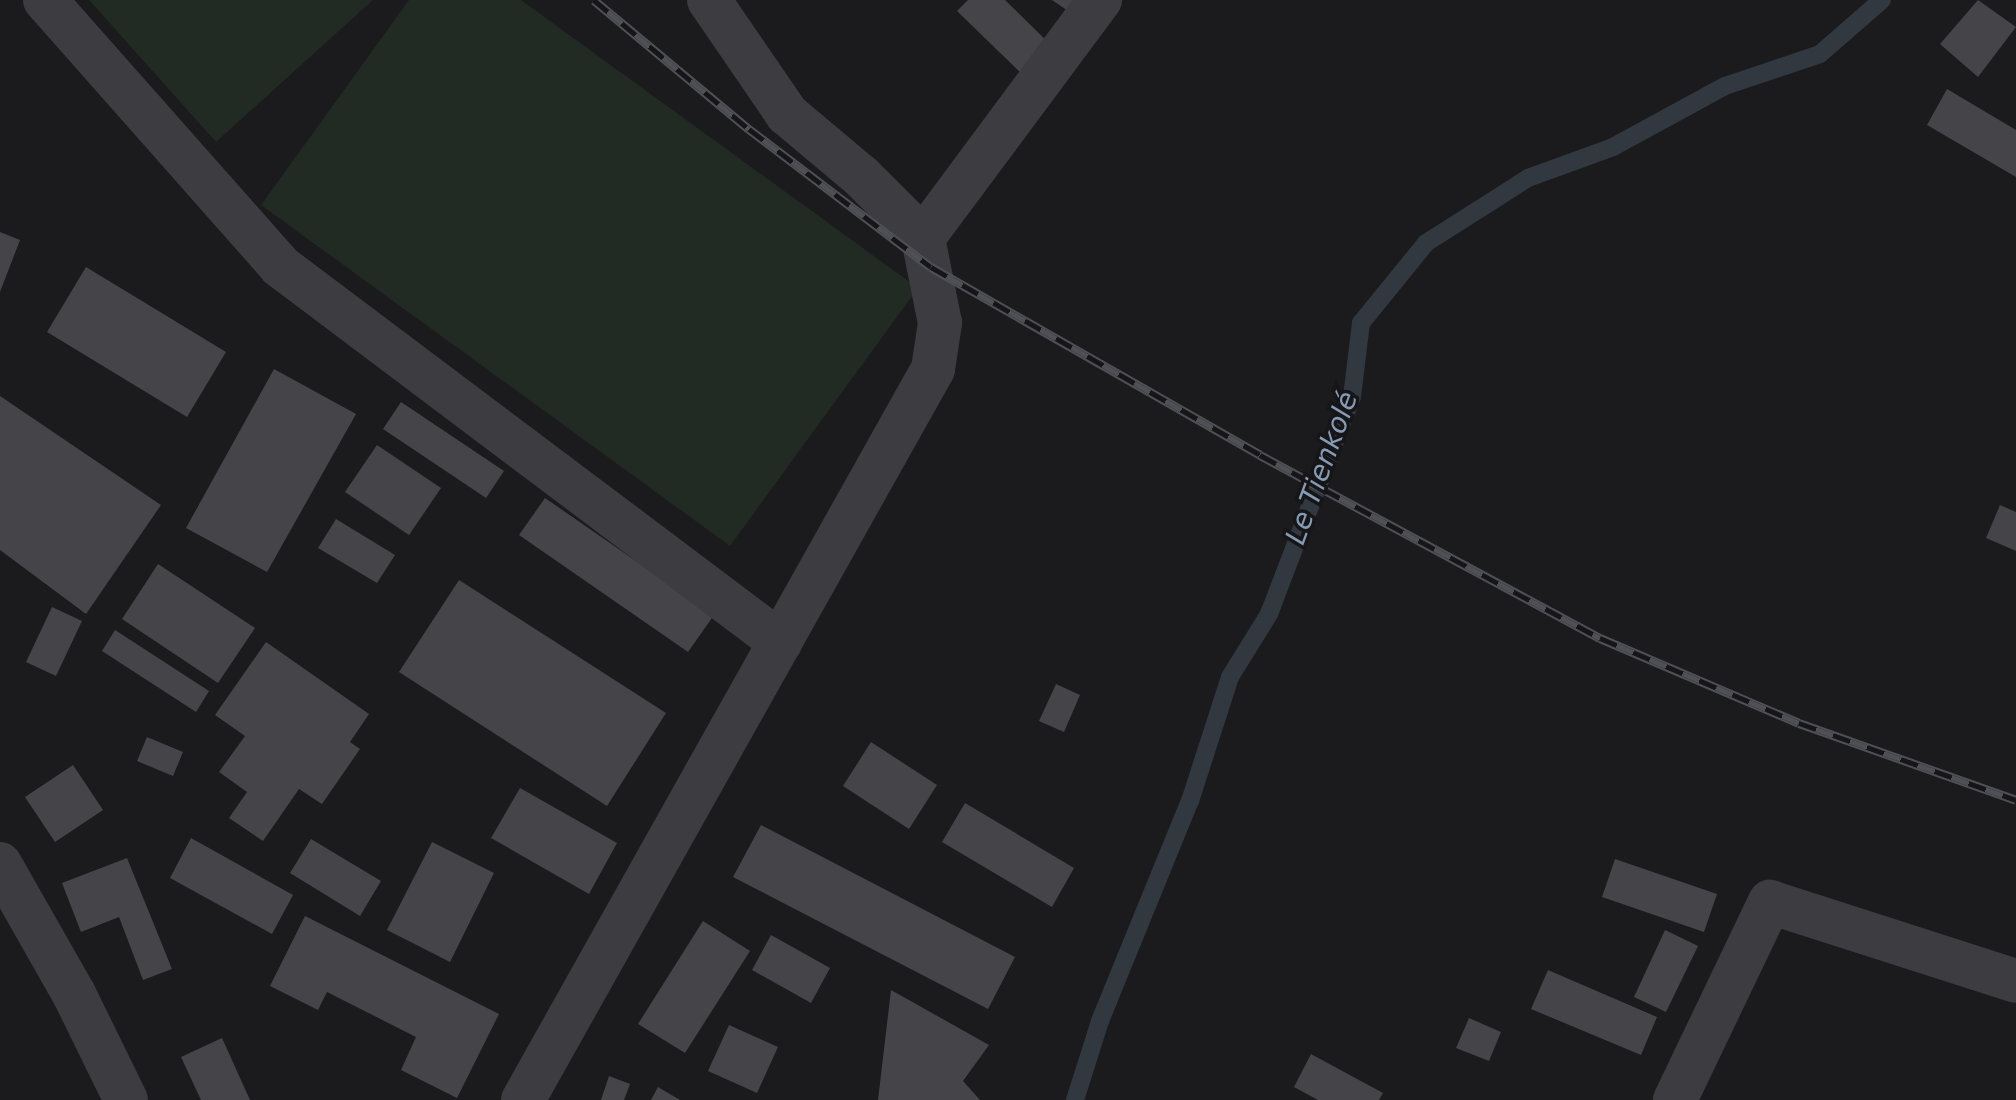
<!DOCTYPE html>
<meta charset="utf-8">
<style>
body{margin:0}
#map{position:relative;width:2016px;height:1100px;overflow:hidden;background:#1b1a1d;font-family:"DejaVu Sans",sans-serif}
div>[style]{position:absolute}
.green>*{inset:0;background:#222a24}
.stream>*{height:18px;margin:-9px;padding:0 9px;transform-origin:9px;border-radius:9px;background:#313840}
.building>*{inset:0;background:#454549}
.street>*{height:44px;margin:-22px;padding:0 22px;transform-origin:22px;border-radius:22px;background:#3c3c41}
.rail>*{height:9px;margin-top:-4.5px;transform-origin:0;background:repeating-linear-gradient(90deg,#161518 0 18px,#4f5056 0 36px);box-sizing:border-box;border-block:2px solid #4f5056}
span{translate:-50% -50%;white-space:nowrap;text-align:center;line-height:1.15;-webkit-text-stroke:7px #161518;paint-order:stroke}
.water-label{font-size:28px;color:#879bb4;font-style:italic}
</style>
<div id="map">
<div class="green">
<i style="clip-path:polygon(89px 0,373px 0,216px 142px)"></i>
<i style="clip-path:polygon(409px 0,521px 0,918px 288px,730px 546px,261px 205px)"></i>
</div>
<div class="stream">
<i style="left:1075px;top:1100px;width:83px;rotate:-72.4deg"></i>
<i style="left:1100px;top:1021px;width:238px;rotate:-67.8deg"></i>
<i style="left:1190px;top:801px;width:130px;rotate:-72.1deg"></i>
<i style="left:1230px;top:677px;width:74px;rotate:-58.2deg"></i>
<i style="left:1269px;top:614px;width:232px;rotate:-69.1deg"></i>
<i style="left:1352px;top:397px;width:75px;rotate:-83.1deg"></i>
<i style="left:1361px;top:323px;width:103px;rotate:-50.9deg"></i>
<i style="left:1426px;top:243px;width:121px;rotate:-32.5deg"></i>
<i style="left:1528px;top:178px;width:90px;rotate:-20deg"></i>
<i style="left:1613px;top:147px;width:128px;rotate:-28.6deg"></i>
<i style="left:1725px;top:86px;width:100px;rotate:-18.6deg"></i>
<i style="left:1820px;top:54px;width:82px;rotate:-41.1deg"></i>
</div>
<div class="building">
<i style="clip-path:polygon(968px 0,1005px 0,1053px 47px,1024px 76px,957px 11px)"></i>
<i style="clip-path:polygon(1052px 0,1092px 0,1080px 19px)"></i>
<i style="clip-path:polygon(1978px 0,2016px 27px,1978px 77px,1940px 44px)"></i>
<i style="clip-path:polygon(1947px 89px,2016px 130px,2016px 177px,1927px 125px)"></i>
<i style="clip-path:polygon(0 232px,20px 240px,0 292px)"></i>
<i style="clip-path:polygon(86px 267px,226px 352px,187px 417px,47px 332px)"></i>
<i style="clip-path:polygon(274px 369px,356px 414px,267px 572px,186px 528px)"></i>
<i style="clip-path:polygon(0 396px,161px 505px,86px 614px,0 550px)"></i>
<i style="clip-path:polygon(401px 402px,504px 471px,486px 498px,383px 429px)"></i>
<i style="clip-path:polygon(377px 445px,441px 488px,409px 535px,345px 492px)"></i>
<i style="clip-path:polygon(545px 498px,714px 615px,688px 652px,519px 535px)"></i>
<i style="clip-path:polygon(2000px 505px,2016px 512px,2016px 551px,1986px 538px)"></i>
<i style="clip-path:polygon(336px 519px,395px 555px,377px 583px,318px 548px)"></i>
<i style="clip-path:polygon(158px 564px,255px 628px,218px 683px,122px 619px)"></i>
<i style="clip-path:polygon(459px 580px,666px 713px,607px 806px,399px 672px)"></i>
<i style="clip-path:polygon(52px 607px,82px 621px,56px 676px,26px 662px)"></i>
<i style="clip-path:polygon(115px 630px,209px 691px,196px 712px,102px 651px)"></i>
<i style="clip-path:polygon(266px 642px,369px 714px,350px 742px,360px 749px,322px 804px,299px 789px,263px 841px,229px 818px,247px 792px,219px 772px,245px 736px,215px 715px)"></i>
<i style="clip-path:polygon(1056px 684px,1080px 695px,1064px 732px,1039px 721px)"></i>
<i style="clip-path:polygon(147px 737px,183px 752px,173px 776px,137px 761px)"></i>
<i style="clip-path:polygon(871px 742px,937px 785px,909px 829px,843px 786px)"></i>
<i style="clip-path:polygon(73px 765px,103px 810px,55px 842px,25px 797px)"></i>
<i style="clip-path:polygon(520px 788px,617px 843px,589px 894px,491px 838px)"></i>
<i style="clip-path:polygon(965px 803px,1074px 868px,1052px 907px,942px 842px)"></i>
<i style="clip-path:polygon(761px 825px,1015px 957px,988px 1009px,733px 877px)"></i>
<i style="clip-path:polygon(191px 838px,293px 895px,272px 934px,170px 878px)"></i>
<i style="clip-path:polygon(311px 839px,381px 881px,360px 916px,290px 873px)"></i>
<i style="clip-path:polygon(432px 842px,494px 873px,450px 962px,387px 930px)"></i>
<i style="clip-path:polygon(127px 858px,172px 969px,143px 980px,119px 917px,81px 932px,62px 883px)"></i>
<i style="clip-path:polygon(1615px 859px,1717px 894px,1704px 932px,1602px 897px)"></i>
<i style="clip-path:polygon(305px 916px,499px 1014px,457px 1098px,401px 1070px,416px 1037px,327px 992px,318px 1010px,270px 986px)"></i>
<i style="clip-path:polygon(703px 921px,750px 951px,685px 1053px,638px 1024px)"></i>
<i style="clip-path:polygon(1665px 930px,1698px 946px,1666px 1012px,1634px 997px)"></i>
<i style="clip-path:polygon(771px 935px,830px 968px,811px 1003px,752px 970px)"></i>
<i style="clip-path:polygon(1548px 970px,1657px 1017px,1641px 1055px,1531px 1009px)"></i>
<i style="clip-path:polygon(891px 990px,989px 1045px,963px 1081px,980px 1100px,878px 1100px)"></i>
<i style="clip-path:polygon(1469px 1018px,1501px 1032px,1489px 1061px,1456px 1048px)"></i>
<i style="clip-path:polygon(729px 1025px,778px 1047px,757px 1093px,708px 1071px)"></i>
<i style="clip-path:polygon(222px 1038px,250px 1100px,201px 1100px,181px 1057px)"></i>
<i style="clip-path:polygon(1311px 1054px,1383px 1093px,1379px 1100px,1318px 1100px,1294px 1087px)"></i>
<i style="clip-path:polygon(609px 1076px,630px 1084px,624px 1100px,601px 1100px)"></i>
<i style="clip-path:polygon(658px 1087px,680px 1100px,651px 1100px)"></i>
</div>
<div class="street">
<i style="left:45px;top:0;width:355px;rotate:48.5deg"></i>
<i style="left:280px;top:266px;width:626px;rotate:36.94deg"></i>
<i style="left:923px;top:238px;width:297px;rotate:-53.4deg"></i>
<i style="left:0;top:864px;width:150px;rotate:60.4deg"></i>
<i style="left:74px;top:994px;width:118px;rotate:63.9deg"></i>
<i style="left:523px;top:1100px;width:838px;rotate:-60.71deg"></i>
<i style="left:933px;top:369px;width:47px;rotate:-81.3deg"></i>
<i style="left:940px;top:323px;width:87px;rotate:-101.3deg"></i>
<i style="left:923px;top:238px;width:86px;rotate:-135deg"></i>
<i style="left:862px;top:177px;width:98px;rotate:-140deg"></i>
<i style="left:787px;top:114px;width:138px;rotate:-124.4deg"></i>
<i style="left:1675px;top:1100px;width:220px;rotate:-64.4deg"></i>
<i style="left:1770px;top:902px;width:258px;rotate:17.8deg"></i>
</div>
<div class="rail">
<i style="left:594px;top:0;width:202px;rotate:39.8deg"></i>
<i style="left:749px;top:129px;width:228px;rotate:37.2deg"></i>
<i style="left:931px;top:267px;width:379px;rotate:29.7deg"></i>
<i style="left:1260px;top:455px;width:386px;rotate:28.3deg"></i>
<i style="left:1600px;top:638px;width:216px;rotate:23.1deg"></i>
<i style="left:1799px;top:723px;width:230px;rotate:19.5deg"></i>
</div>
<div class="water-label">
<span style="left:1322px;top:468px;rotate:-70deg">Le Tienkolé</span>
</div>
</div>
